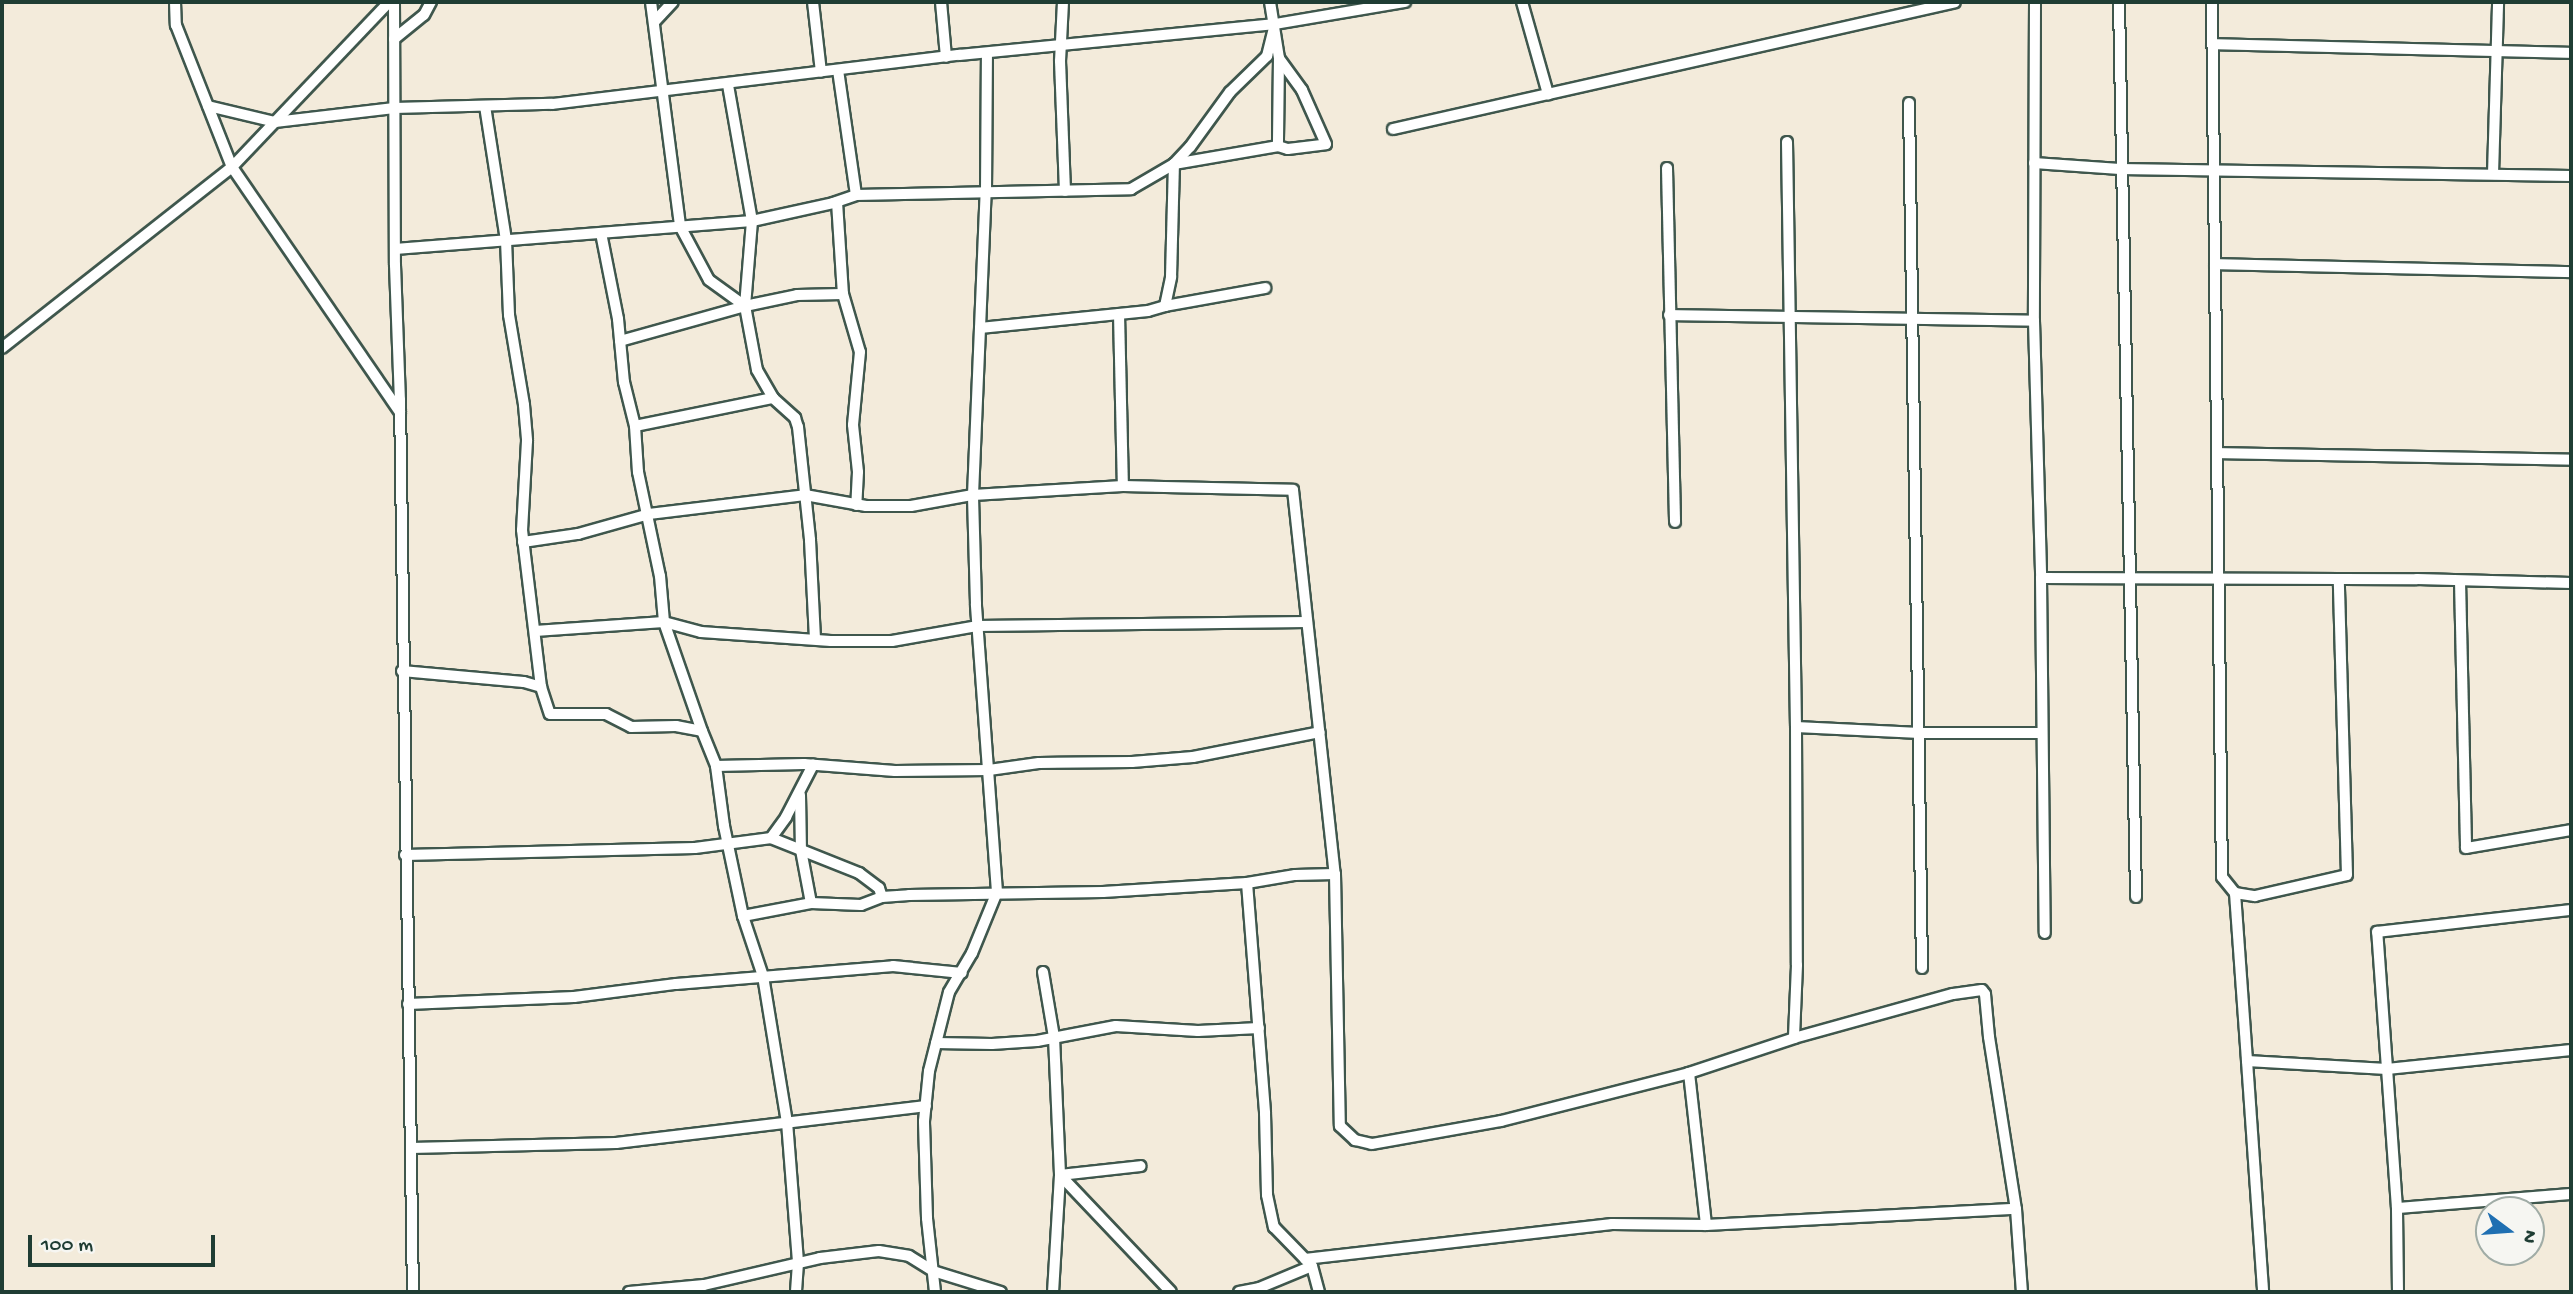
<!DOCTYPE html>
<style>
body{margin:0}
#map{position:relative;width:2573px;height:1294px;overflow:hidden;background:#f3ebdb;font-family:"Gochi Hand",sans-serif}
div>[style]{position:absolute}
.roads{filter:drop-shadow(2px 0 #3f574d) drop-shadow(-2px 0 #3f574d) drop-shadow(0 2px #3f574d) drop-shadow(0 -2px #3f574d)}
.street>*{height:10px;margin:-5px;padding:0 5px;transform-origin:5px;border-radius:5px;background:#fff}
span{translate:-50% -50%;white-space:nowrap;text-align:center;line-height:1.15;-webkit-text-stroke:7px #f6f6f2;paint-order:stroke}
.frame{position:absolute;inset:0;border:4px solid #1f3d34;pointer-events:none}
.north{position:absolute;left:2475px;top:1196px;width:70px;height:70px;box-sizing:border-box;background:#f6f6f2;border:2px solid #a0aca6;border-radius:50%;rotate:106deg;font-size:19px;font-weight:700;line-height:28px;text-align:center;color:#1f3d34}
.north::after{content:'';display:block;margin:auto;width:24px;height:32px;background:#1f6fb2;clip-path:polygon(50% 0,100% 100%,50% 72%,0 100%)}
.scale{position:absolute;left:28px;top:1235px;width:187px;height:32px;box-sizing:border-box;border:4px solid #1f3d34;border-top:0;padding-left:9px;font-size:21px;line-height:24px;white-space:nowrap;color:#1f3d34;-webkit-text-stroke:5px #f6f6f2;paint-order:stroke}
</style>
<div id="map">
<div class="roads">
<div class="street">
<i style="left:175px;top:2px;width:23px;rotate:88deg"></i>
<i style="left:176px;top:25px;width:153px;rotate:68.5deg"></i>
<i style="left:232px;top:167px;width:297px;rotate:55.6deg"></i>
<i style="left:394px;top:2px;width:263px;rotate:89.8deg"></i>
<i style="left:395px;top:265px;width:135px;rotate:87.9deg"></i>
<i style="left:400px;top:400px;width:892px;rotate:89.17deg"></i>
<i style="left:651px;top:2px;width:226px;rotate:82.6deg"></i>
<i style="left:680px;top:226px;width:61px;rotate:61.8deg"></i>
<i style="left:709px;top:280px;width:44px;rotate:35.8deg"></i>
<i style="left:745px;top:306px;width:65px;rotate:79.4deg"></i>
<i style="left:757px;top:370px;width:32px;rotate:60deg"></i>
<i style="left:773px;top:398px;width:30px;rotate:42deg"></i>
<i style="left:795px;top:418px;width:9px;rotate:72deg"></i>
<i style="left:798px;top:427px;width:114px;rotate:83.9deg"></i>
<i style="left:810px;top:540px;width:99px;rotate:87.1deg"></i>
<i style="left:813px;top:2px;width:70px;rotate:83.5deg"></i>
<i style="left:941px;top:2px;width:55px;rotate:84.8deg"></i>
<i style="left:1063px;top:2px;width:59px;rotate:92.9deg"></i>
<i style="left:1060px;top:61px;width:130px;rotate:87.8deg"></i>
<i style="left:1270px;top:2px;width:57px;rotate:80.9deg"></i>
<i style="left:1279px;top:58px;width:88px;rotate:90.7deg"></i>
<i style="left:1522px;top:2px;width:96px;rotate:74.2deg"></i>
<i style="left:1548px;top:94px;width:417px;rotate:-12.7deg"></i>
<i style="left:2035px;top:2px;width:319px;rotate:90.2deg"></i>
<i style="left:2034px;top:321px;width:257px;rotate:88.4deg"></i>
<i style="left:2041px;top:578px;width:355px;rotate:89.4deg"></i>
<i style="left:2119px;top:2px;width:895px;rotate:88.91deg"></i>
<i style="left:2212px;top:2px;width:875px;rotate:89.35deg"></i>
<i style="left:2222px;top:877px;width:21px;rotate:51deg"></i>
<i style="left:2235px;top:893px;width:20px;rotate:9deg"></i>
<i style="left:2255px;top:896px;width:94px;rotate:-12.9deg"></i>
<i style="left:2347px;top:875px;width:294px;rotate:-91.6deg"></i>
<i style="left:655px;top:21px;width:26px;rotate:-47deg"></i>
<i style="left:394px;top:39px;width:38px;rotate:-39deg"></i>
<i style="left:424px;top:15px;width:15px;rotate:-62deg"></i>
<i style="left:2212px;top:44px;width:359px;rotate:1.4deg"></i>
<i style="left:838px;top:70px;width:126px;rotate:81.8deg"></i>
<i style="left:728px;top:85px;width:138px;rotate:80deg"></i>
<i style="left:752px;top:221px;width:85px;rotate:94.7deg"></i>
<i style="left:745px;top:306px;width:53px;rotate:-11.9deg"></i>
<i style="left:797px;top:295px;width:46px;rotate:-1.2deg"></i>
<i style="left:1909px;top:103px;width:865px;rotate:89.14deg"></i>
<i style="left:208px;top:106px;width:69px;rotate:13.4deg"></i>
<i style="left:275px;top:122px;width:120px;rotate:-6.7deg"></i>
<i style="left:394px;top:108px;width:158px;rotate:-1.5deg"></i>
<i style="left:552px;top:104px;width:410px;rotate:-6.9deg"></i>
<i style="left:959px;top:55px;width:318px;rotate:-5.6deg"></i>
<i style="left:1275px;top:24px;width:132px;rotate:-9.6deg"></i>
<i style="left:485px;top:106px;width:136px;rotate:81.1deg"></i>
<i style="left:506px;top:240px;width:75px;rotate:87.7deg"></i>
<i style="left:509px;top:315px;width:91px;rotate:80.5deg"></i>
<i style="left:524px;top:405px;width:36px;rotate:85deg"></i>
<i style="left:527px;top:441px;width:89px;rotate:93.2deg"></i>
<i style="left:522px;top:530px;width:158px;rotate:83.1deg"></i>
<i style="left:541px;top:687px;width:28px;rotate:72deg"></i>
<i style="left:550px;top:714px;width:56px"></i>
<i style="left:606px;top:714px;width:28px;rotate:27deg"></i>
<i style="left:631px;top:727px;width:45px;rotate:-1.3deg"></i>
<i style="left:676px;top:726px;width:26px;rotate:11deg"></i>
<i style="left:702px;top:731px;width:38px;rotate:68deg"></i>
<i style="left:716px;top:766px;width:88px;rotate:-1.3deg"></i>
<i style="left:804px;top:764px;width:91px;rotate:4.4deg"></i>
<i style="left:895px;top:771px;width:94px;rotate:-0.6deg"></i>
<i style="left:989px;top:770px;width:50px;rotate:-8deg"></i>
<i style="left:1039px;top:763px;width:93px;rotate:-0.6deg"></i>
<i style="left:1132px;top:762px;width:61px;rotate:-4.7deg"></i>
<i style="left:1193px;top:757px;width:129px;rotate:-11.1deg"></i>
<i style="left:1393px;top:129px;width:159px;rotate:-12.7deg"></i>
<i style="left:1787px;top:142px;width:585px;rotate:89.12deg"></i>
<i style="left:1796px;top:727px;width:238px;rotate:89.8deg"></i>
<i style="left:1797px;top:965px;width:73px;rotate:92.4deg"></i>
<i style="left:2034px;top:163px;width:86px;rotate:4deg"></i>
<i style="left:2120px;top:169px;width:451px;rotate:0.9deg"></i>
<i style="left:1667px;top:168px;width:354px;rotate:88.7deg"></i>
<i style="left:2493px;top:174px;width:172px;rotate:-88.3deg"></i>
<i style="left:837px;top:202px;width:92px;rotate:86.3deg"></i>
<i style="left:843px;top:294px;width:60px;rotate:73.7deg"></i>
<i style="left:860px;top:352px;width:73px;rotate:95.5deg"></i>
<i style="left:853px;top:425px;width:47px;rotate:83.9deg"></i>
<i style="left:858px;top:472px;width:33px;rotate:93deg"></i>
<i style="left:601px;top:233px;width:88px;rotate:78.8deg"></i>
<i style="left:618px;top:319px;width:63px;rotate:84.6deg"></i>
<i style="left:624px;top:382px;width:45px;rotate:76deg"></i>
<i style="left:635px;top:426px;width:46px;rotate:86.3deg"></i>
<i style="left:638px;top:472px;width:106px;rotate:78.1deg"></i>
<i style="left:660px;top:576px;width:46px;rotate:85deg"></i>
<i style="left:664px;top:622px;width:38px;rotate:15deg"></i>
<i style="left:701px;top:632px;width:130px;rotate:4deg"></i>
<i style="left:831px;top:641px;width:61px"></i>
<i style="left:892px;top:641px;width:86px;rotate:-10deg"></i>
<i style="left:977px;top:626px;width:330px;rotate:-0.7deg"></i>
<i style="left:395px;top:249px;width:358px;rotate:-4.5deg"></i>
<i style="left:752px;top:221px;width:83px;rotate:-12.5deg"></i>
<i style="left:833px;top:203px;width:24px;rotate:-19deg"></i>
<i style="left:856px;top:195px;width:275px;rotate:-1.2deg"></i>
<i style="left:1131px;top:189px;width:50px;rotate:-30.2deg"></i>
<i style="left:1174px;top:164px;width:23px;rotate:-47deg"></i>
<i style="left:1190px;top:147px;width:68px;rotate:-54deg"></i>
<i style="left:1230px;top:92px;width:52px;rotate:-44.2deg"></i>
<i style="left:1267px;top:56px;width:33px;rotate:-76deg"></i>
<i style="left:2215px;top:264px;width:356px;rotate:1.3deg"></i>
<i style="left:1165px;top:306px;width:102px;rotate:-10.2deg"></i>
<i style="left:1119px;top:314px;width:172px;rotate:88.7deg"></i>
<i style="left:1669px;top:315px;width:365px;rotate:0.9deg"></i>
<i style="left:980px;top:328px;width:169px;rotate:-5.8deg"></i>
<i style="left:1148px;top:311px;width:18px;rotate:-16deg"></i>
<i style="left:1165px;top:306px;width:30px;rotate:-78deg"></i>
<i style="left:1171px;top:277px;width:113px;rotate:-88.5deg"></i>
<i style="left:1174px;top:164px;width:106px;rotate:-9.8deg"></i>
<i style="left:1278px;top:146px;width:10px;rotate:17deg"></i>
<i style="left:1288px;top:149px;width:38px;rotate:-7deg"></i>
<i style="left:1326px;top:144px;width:59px;rotate:-114deg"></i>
<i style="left:1302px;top:90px;width:39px;rotate:-126deg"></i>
<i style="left:620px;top:341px;width:130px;rotate:-15.6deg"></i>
<i style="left:2px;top:348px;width:293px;rotate:-38.2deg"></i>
<i style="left:232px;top:167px;width:228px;rotate:-46.4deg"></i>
<i style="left:635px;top:426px;width:141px;rotate:-11.5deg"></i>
<i style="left:2218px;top:453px;width:353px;rotate:1.1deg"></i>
<i style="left:523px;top:542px;width:56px;rotate:-8.3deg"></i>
<i style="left:578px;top:534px;width:74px;rotate:-15.7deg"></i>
<i style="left:649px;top:514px;width:157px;rotate:-6.9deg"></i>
<i style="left:805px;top:495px;width:62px;rotate:10.2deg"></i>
<i style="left:866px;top:506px;width:45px"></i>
<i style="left:911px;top:506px;width:63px;rotate:-10.1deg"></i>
<i style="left:973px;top:495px;width:150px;rotate:-3.4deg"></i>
<i style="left:1123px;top:486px;width:170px;rotate:1.3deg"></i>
<i style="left:1293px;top:490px;width:386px;rotate:83.8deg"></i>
<i style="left:1335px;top:874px;width:252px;rotate:88.9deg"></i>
<i style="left:1340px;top:1126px;width:21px;rotate:43deg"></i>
<i style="left:1355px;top:1140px;width:17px;rotate:13deg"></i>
<i style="left:1372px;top:1144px;width:131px;rotate:-10.1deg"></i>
<i style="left:1501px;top:1121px;width:194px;rotate:-14.3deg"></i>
<i style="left:1689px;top:1073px;width:111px;rotate:-18.4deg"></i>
<i style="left:1794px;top:1038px;width:165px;rotate:-15.5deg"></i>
<i style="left:1953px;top:994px;width:29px;rotate:-8deg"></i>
<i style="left:1982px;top:990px;width:5px;rotate:53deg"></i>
<i style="left:1985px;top:994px;width:43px;rotate:84.7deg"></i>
<i style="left:1989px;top:1037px;width:174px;rotate:81.1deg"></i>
<i style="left:2016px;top:1209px;width:83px;rotate:85.9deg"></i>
<i style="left:2041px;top:578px;width:376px;rotate:0.2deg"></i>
<i style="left:2417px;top:579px;width:154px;rotate:1.5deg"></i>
<i style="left:2460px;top:581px;width:267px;rotate:88.7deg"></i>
<i style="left:2466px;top:848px;width:107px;rotate:-9.7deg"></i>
<i style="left:535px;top:631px;width:129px;rotate:-4deg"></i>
<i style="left:664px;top:622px;width:115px;rotate:70.8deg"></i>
<i style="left:402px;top:671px;width:122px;rotate:5.2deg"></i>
<i style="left:524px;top:682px;width:18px;rotate:16deg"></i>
<i style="left:1796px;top:727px;width:124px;rotate:2.8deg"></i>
<i style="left:1920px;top:733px;width:121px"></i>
<i style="left:716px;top:766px;width:61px;rotate:82.4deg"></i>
<i style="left:724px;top:826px;width:92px;rotate:78.1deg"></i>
<i style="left:743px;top:916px;width:63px;rotate:71.6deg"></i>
<i style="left:763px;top:976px;width:148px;rotate:80.7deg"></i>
<i style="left:787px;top:1122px;width:141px;rotate:85.5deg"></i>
<i style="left:798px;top:1263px;width:29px;rotate:94deg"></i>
<i style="left:800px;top:795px;width:55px;rotate:89deg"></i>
<i style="left:801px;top:850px;width:54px;rotate:79.3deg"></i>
<i style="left:771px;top:838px;width:95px;rotate:21.7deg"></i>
<i style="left:859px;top:873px;width:25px;rotate:37deg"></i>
<i style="left:879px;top:888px;width:9px;rotate:72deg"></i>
<i style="left:405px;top:855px;width:290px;rotate:-1.4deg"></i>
<i style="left:695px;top:848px;width:77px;rotate:-7.5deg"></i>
<i style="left:771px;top:838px;width:26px;rotate:-54deg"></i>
<i style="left:786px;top:817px;width:59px;rotate:-62.6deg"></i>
<i style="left:1247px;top:883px;width:231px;rotate:85.5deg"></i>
<i style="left:1265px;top:1113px;width:82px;rotate:88.6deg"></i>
<i style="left:1267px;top:1195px;width:33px;rotate:78deg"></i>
<i style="left:1274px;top:1227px;width:54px;rotate:45.7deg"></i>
<i style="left:1312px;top:1266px;width:27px;rotate:75deg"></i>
<i style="left:2235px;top:893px;width:168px;rotate:85.9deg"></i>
<i style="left:2247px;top:1061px;width:140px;rotate:3.3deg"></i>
<i style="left:2387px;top:1069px;width:185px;rotate:-5.9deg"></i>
<i style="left:743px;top:916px;width:69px;rotate:-10.8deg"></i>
<i style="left:811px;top:903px;width:50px;rotate:2.3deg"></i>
<i style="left:861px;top:905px;width:22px;rotate:-21deg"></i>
<i style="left:882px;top:897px;width:27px;rotate:-4deg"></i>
<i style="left:909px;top:895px;width:194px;rotate:-0.9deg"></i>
<i style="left:1103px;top:892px;width:144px;rotate:-3.6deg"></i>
<i style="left:1247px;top:883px;width:49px;rotate:-9.5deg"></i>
<i style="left:1295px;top:875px;width:40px;rotate:-1.4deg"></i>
<i style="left:1043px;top:972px;width:66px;rotate:80.4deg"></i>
<i style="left:1054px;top:1037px;width:138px;rotate:87.5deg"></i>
<i style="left:1060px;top:1175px;width:117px;rotate:93.4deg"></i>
<i style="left:408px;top:1004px;width:166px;rotate:-2.4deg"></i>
<i style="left:574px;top:997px;width:103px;rotate:-7.3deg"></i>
<i style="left:676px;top:984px;width:218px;rotate:-4.7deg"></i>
<i style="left:893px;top:966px;width:69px;rotate:5.8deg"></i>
<i style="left:936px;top:1043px;width:56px;rotate:1deg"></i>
<i style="left:992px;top:1044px;width:45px;rotate:-3.8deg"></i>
<i style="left:1037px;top:1041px;width:80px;rotate:-10.8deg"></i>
<i style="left:1116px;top:1026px;width:82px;rotate:3.5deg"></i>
<i style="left:1198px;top:1031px;width:61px;rotate:-2.8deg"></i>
<i style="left:2247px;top:1061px;width:232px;rotate:86deg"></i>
<i style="left:1689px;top:1073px;width:153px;rotate:83.6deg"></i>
<i style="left:411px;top:1148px;width:205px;rotate:-1.4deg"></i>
<i style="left:616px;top:1143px;width:312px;rotate:-6.8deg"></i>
<i style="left:1060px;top:1175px;width:161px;rotate:46.5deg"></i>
<i style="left:1060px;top:1175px;width:81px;rotate:-6.3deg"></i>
<i style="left:2397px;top:1208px;width:277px;rotate:-94.1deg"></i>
<i style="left:2377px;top:932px;width:195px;rotate:-6.5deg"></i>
<i style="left:1305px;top:1259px;width:309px;rotate:-6.5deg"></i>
<i style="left:1612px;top:1224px;width:94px;rotate:0.6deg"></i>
<i style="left:1706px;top:1225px;width:310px;rotate:-3deg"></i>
<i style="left:629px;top:1292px;width:75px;rotate:-5.3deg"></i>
<i style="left:704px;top:1285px;width:119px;rotate:-13.1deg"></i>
<i style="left:820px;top:1258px;width:59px;rotate:-6.8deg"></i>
<i style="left:879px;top:1251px;width:30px;rotate:9deg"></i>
<i style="left:909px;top:1256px;width:28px;rotate:32deg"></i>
<i style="left:933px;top:1271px;width:71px;rotate:17.2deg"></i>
<i style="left:935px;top:1292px;width:74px;rotate:-96.2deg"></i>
<i style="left:927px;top:1218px;width:97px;rotate:-91.8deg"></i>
<i style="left:924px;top:1121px;width:50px;rotate:-84.3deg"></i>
<i style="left:929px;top:1071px;width:81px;rotate:-75.8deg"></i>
<i style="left:949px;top:992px;width:45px;rotate:-59.5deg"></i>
<i style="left:972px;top:953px;width:66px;rotate:-67.7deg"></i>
<i style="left:997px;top:892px;width:289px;rotate:-94.2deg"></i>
<i style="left:976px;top:604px;width:109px;rotate:-91.6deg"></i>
<i style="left:973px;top:495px;width:304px;rotate:-87.6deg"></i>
<i style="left:986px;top:191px;width:138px;rotate:-89.6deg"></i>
<i style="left:1239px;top:1292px;width:20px;rotate:-11deg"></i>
<i style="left:1259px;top:1288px;width:57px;rotate:-22.5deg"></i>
<i style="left:2398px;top:1292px;width:84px;rotate:-90.7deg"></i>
<i style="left:2397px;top:1208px;width:175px;rotate:-4.6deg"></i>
</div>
</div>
<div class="frame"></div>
<div class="north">N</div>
<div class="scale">100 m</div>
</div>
